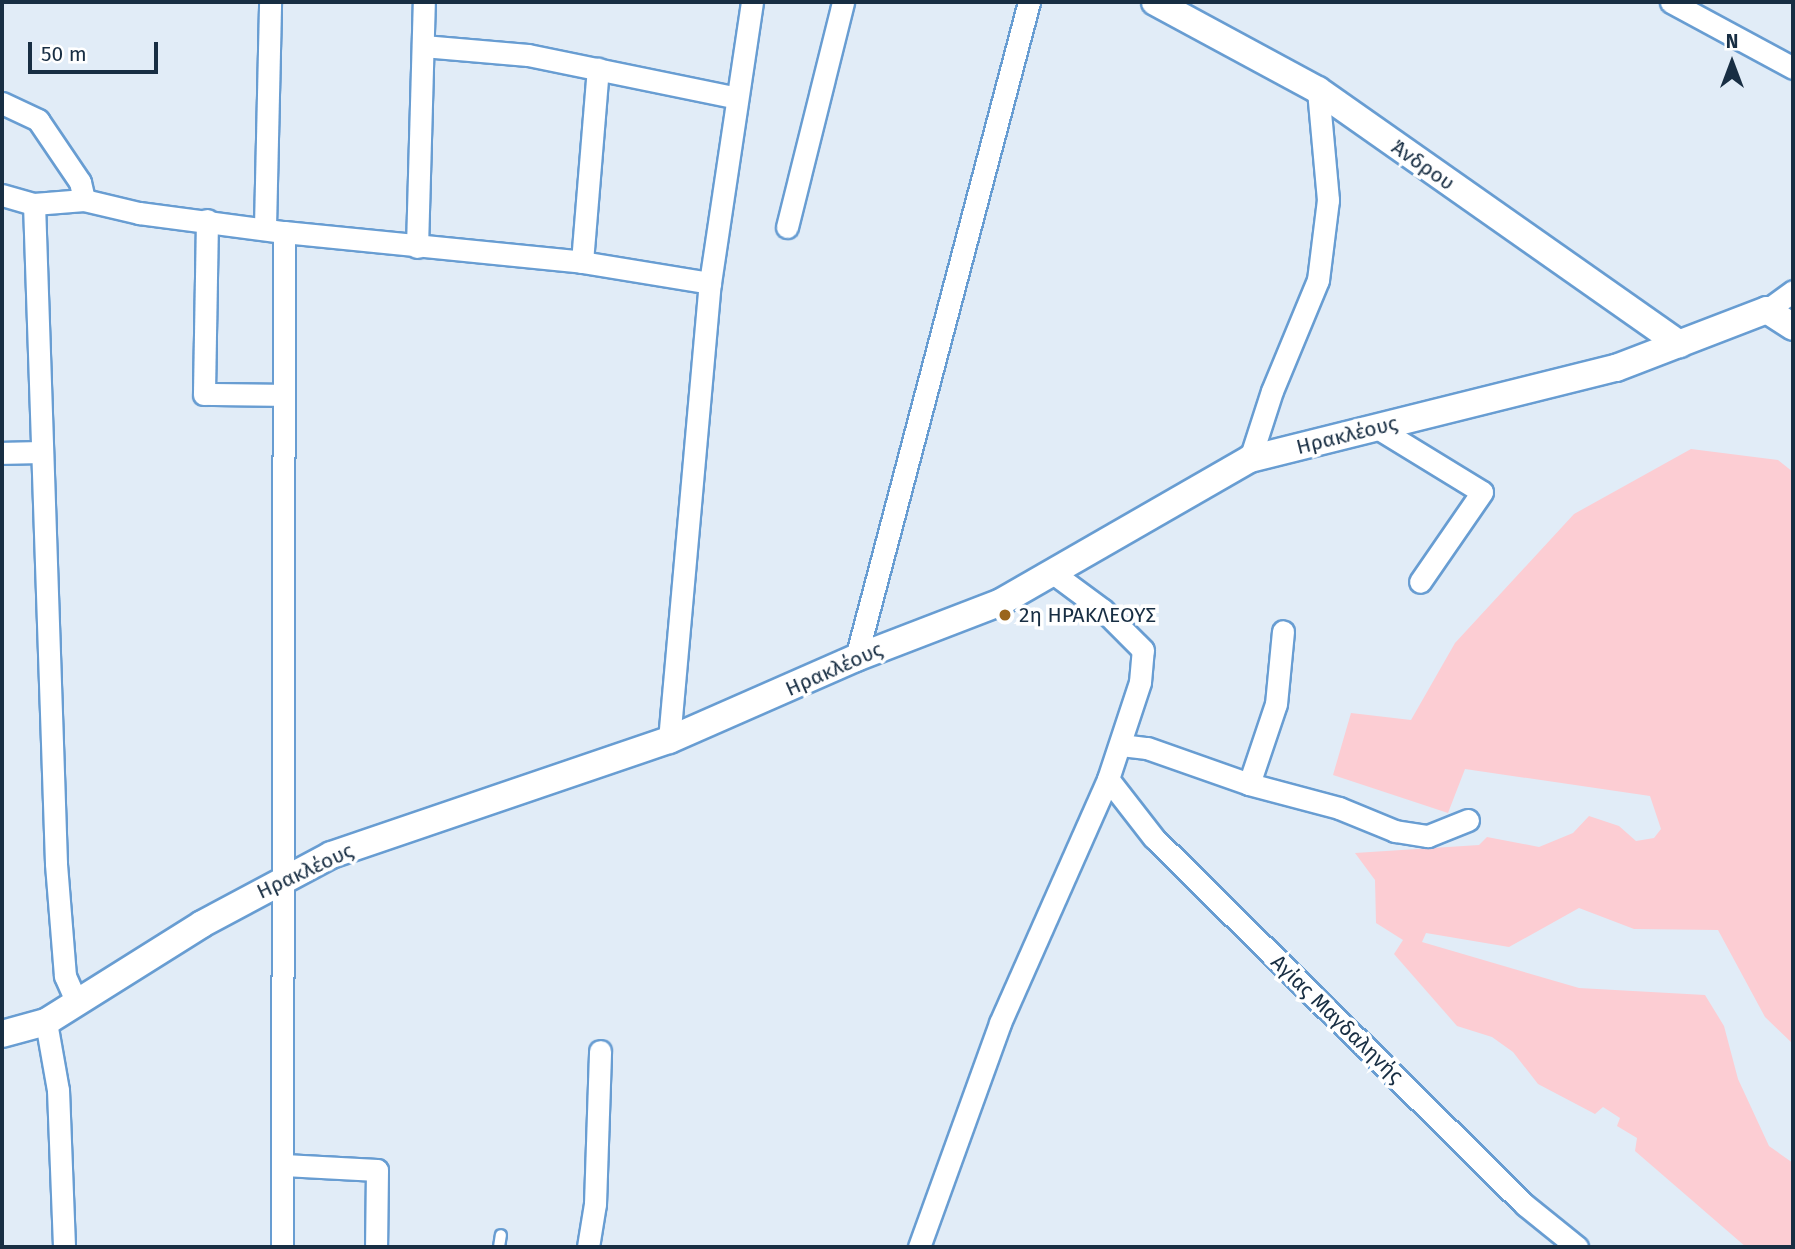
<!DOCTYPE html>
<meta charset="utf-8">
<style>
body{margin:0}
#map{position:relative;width:1795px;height:1249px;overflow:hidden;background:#e1ecf7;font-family:"Fira Sans",sans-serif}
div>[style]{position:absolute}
.green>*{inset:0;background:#fccdd3}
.roads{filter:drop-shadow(2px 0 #689dd2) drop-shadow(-2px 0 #689dd2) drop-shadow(0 2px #689dd2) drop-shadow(0 -2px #689dd2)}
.service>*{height:10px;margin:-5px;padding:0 5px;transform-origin:5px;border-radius:5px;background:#fff}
.minor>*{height:21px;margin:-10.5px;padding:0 10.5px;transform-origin:10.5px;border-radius:10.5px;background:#fff}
.tertiary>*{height:26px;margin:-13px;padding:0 13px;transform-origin:13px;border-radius:13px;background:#fff}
.dots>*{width:19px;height:19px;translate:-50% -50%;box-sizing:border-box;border:4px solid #fff;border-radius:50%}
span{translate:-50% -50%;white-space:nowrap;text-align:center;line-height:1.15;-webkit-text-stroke:7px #fff;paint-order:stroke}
.street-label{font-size:21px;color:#182e43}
.poi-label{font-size:21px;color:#182e43}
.left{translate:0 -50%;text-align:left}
.frame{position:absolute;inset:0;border:4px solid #182e43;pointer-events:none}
.north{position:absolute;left:1697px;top:28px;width:70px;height:70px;-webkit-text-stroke:5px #fff;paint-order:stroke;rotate:0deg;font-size:19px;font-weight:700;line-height:28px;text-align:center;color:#182e43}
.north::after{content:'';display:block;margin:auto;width:24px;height:32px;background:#182e43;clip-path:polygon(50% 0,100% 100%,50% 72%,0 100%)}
.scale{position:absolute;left:28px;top:42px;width:130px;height:32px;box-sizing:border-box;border:4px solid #182e43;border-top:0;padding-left:9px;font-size:21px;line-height:24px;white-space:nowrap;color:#182e43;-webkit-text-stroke:5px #fff;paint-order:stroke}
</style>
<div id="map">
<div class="green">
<i style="clip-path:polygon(1691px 449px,1778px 460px,1793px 472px,1793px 1044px,1765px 1017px,1718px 930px,1634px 929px,1579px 908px,1509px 947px,1426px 933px,1422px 942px,1579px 988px,1705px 995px,1724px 1026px,1738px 1079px,1769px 1146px,1793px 1163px,1793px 1247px,1746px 1247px,1635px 1151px,1637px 1138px,1617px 1126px,1620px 1118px,1603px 1107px,1595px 1114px,1538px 1084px,1513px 1052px,1492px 1037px,1457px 1026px,1394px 954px,1403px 940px,1376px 923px,1375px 880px,1355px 853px,1479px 845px,1487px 837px,1539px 847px,1573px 833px,1589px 816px,1619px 826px,1636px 841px,1654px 838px,1661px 829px,1650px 796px,1465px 769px,1448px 813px,1333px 775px,1351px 713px,1411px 720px,1455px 643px,1574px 514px)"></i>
</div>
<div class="roads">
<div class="service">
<i style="left:499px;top:1247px;width:12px;rotate:-81deg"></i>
</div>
<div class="minor">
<i style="left:1671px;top:2px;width:139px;rotate:28.4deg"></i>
<i style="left:423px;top:46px;width:105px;rotate:4.9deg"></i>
<i style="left:528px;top:55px;width:213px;rotate:11.6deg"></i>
<i style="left:2px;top:103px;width:40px;rotate:25deg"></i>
<i style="left:38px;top:120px;width:75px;rotate:55.9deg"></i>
<i style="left:80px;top:182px;width:18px;rotate:77deg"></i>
<i style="left:2px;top:195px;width:33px;rotate:16deg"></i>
<i style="left:207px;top:220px;width:174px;rotate:91deg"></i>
<i style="left:204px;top:394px;width:77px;rotate:0.7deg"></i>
<i style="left:265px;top:227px;width:225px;rotate:-88.7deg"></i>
<i style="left:787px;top:227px;width:232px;rotate:-76deg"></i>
<i style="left:417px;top:247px;width:245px;rotate:-88.4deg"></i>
<i style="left:582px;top:262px;width:194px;rotate:-85.3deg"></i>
<i style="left:1767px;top:310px;width:32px;rotate:-36deg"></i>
<i style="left:1376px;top:427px;width:124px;rotate:31.5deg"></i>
<i style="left:1482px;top:492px;width:109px;rotate:124.6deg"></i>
<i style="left:2px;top:453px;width:40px;rotate:-1.4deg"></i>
<i style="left:1250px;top:459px;width:71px;rotate:-72.1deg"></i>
<i style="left:1272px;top:391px;width:120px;rotate:-67.5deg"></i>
<i style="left:1318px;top:280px;width:81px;rotate:-82.9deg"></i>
<i style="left:1328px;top:200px;width:110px;rotate:-95.2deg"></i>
<i style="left:856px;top:658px;width:678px;rotate:-75.23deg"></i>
<i style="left:669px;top:740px;width:459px;rotate:-84.9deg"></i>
<i style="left:710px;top:283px;width:284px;rotate:-81.5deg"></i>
<i style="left:1121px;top:745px;width:26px;rotate:7deg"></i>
<i style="left:1147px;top:748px;width:108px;rotate:19.4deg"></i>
<i style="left:1249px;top:784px;width:93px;rotate:14.9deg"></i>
<i style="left:1339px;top:808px;width:61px;rotate:22.3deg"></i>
<i style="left:1395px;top:831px;width:33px;rotate:9deg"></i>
<i style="left:1428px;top:836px;width:43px;rotate:-21.8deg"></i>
<i style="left:1108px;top:779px;width:75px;rotate:52.1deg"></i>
<i style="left:1154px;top:838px;width:522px;rotate:44.69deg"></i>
<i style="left:1525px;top:1205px;width:67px;rotate:38.9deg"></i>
<i style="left:1249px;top:784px;width:84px;rotate:-71.4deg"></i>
<i style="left:1276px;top:704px;width:73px;rotate:-84.5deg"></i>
<i style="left:77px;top:1003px;width:30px;rotate:-114deg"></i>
<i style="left:65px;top:976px;width:113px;rotate:-94.6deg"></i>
<i style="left:56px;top:863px;width:659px;rotate:-91.91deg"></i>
<i style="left:34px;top:204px;width:50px;rotate:-4.6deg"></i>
<i style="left:84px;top:200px;width:57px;rotate:13.3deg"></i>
<i style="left:139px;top:213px;width:146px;rotate:7.5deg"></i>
<i style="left:284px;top:232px;width:300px;rotate:5.7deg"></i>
<i style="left:582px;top:262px;width:130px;rotate:9.3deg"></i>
<i style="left:46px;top:1022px;width:69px;rotate:80deg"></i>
<i style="left:58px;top:1090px;width:157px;rotate:87.8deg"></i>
<i style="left:284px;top:1165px;width:93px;rotate:3.1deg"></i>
<i style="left:377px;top:1170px;width:77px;rotate:90.7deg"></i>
<i style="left:282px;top:1247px;width:1015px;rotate:-89.89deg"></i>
<i style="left:588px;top:1247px;width:44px;rotate:-80.8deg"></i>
<i style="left:595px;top:1204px;width:153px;rotate:-88.1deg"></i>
<i style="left:919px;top:1247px;width:238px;rotate:-70.1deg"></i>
<i style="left:1000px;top:1023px;width:267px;rotate:-66.1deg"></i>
<i style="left:1108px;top:779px;width:102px;rotate:-71.7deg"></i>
<i style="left:1140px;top:682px;width:32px;rotate:-85deg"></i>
<i style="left:1143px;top:650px;width:57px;rotate:-135deg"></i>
<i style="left:1103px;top:610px;width:62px;rotate:-143.5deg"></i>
</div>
<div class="tertiary">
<i style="left:1155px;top:2px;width:185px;rotate:28.4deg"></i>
<i style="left:1318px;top:90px;width:442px;rotate:35.1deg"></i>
<i style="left:2px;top:1034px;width:46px;rotate:-15.3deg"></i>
<i style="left:46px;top:1022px;width:184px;rotate:-32.1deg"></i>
<i style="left:202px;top:924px;width:146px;rotate:-28.1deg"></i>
<i style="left:331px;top:855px;width:357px;rotate:-18.8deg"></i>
<i style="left:669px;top:740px;width:204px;rotate:-23.7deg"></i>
<i style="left:856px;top:658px;width:155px;rotate:-21.1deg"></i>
<i style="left:1001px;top:602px;width:287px;rotate:-29.9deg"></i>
<i style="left:1250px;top:459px;width:377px;rotate:-14deg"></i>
<i style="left:1616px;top:368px;width:162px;rotate:-21deg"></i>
<i style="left:1767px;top:310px;width:31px;rotate:33deg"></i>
</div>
</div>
<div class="dots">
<i style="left:1005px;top:615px;background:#99651c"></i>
</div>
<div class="street-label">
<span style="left:1423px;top:165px;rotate:35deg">Άνδρου</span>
<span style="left:1347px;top:435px;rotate:-14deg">Ηρακλέους</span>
<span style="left:834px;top:669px;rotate:-24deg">Ηρακλέους</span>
<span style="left:305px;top:871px;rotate:-25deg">Ηρακλέους</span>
<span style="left:1337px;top:1019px;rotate:44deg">Αγίας Μαγδαληνής</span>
</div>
<div class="poi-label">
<span class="left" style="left:1019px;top:615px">2η ΗΡΑΚΛΕΟΥΣ</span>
</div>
<div class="frame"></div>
<div class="north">N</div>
<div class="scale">50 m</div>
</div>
